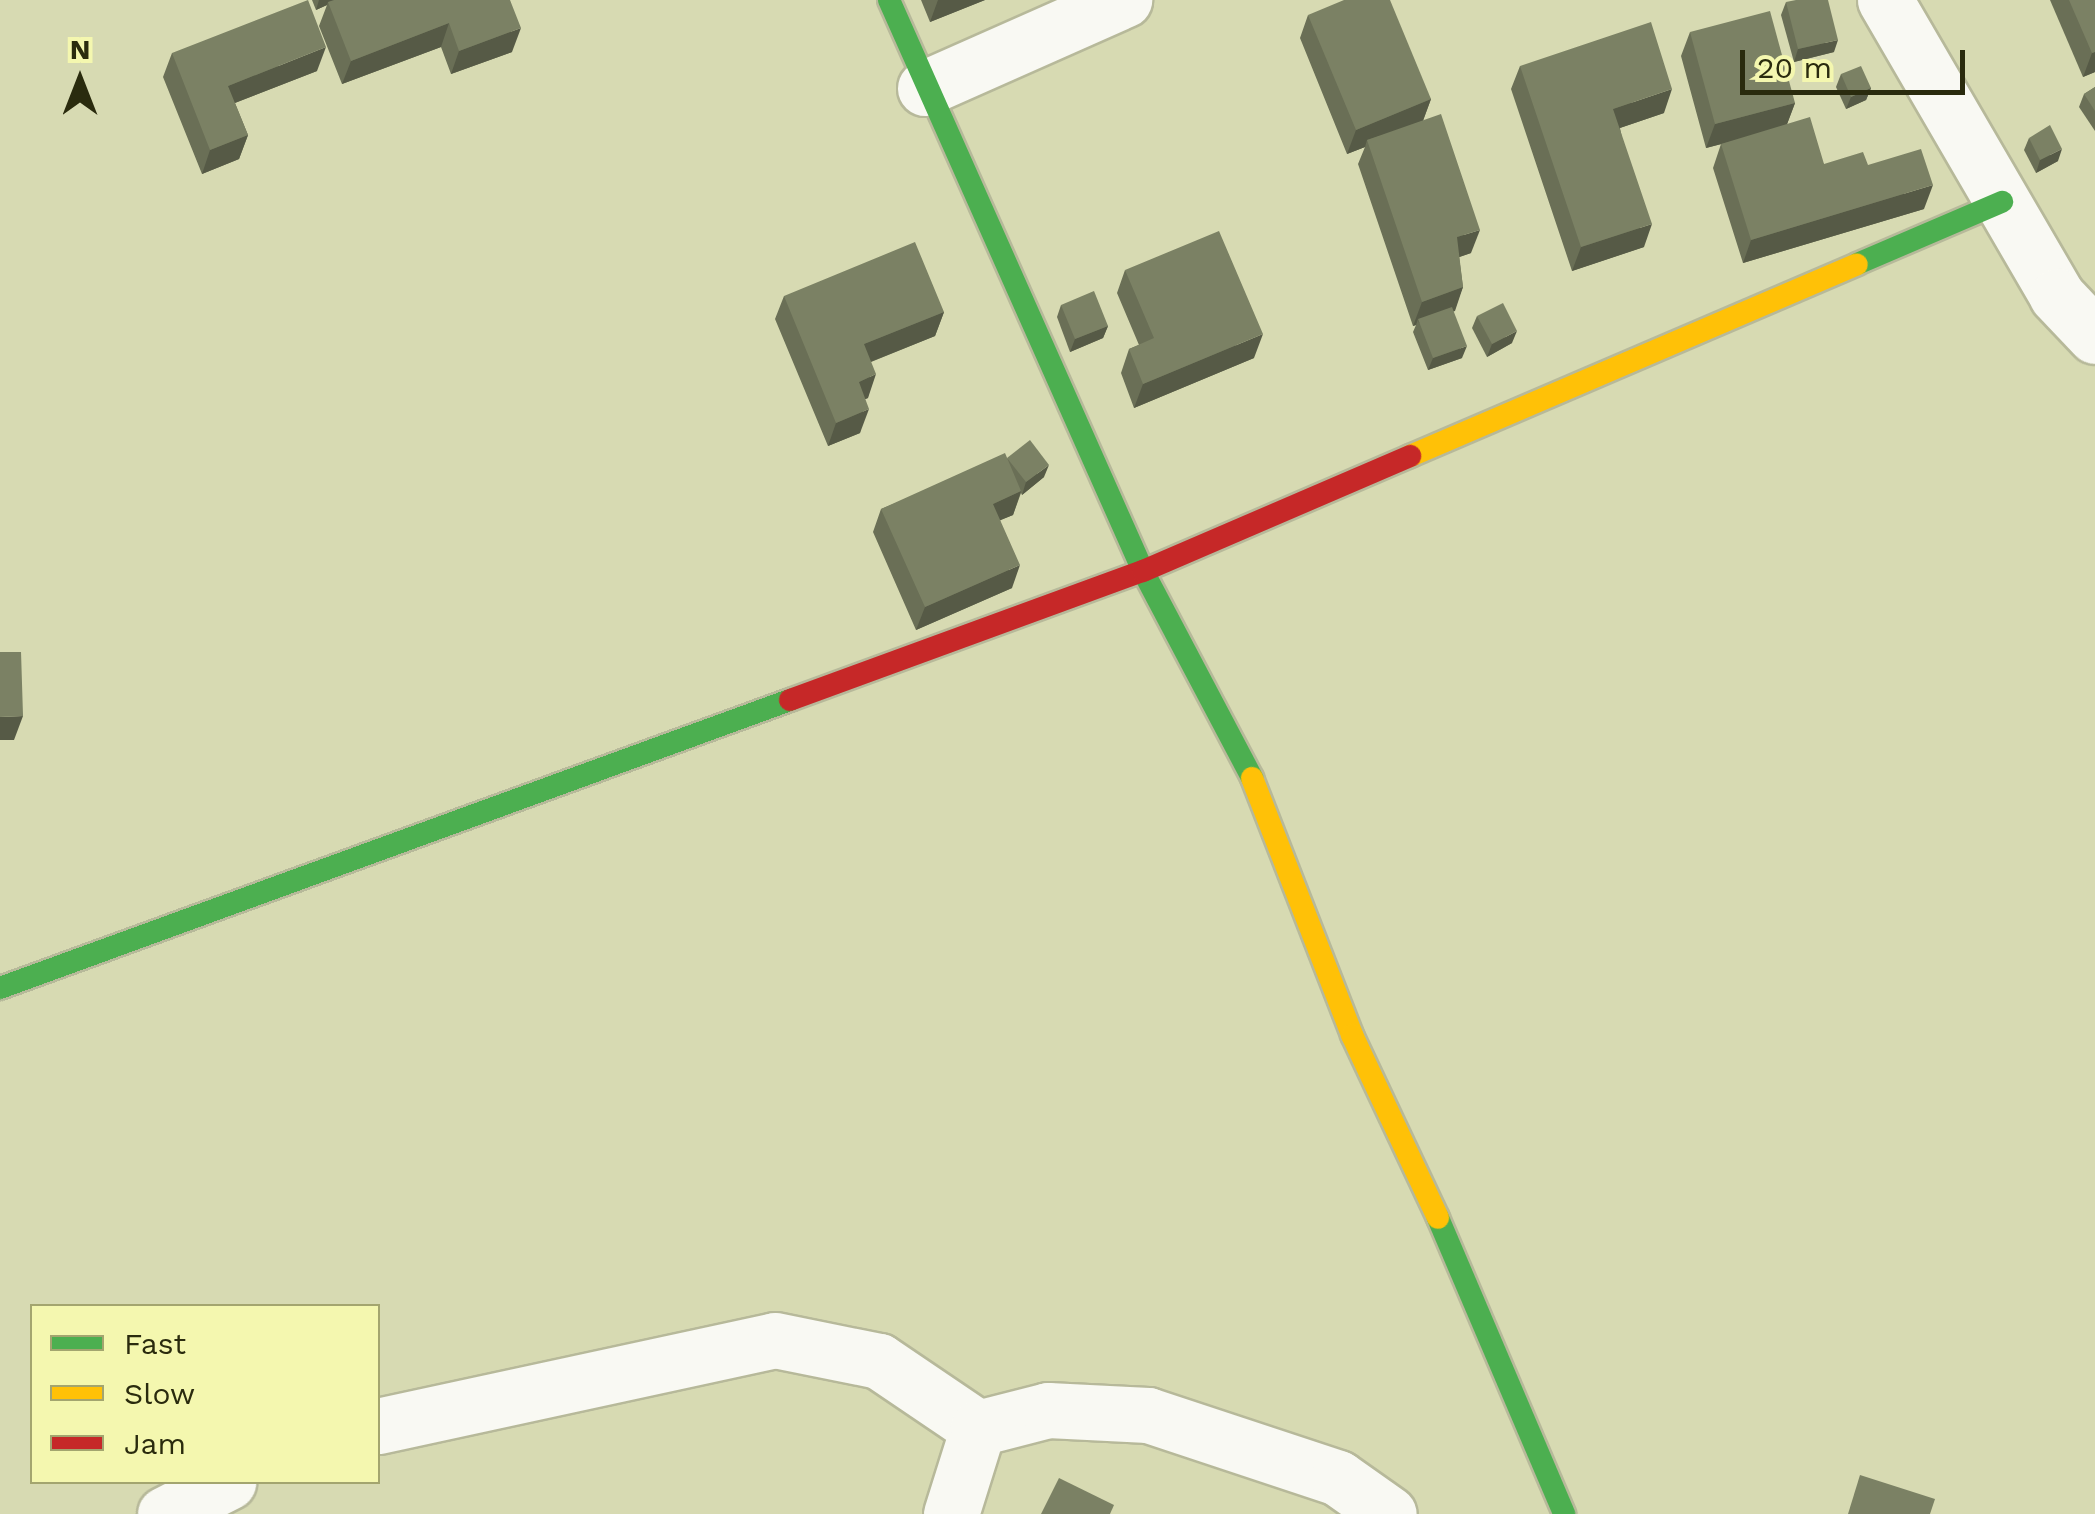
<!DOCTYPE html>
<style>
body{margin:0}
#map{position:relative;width:2095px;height:1514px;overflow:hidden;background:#d7dab2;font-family:"Work Sans",sans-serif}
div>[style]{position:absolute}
.roads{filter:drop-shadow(2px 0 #b7b99a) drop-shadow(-2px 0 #b7b99a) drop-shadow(0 2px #b7b99a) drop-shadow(0 -2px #b7b99a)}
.street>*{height:55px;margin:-27.5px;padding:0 27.5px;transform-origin:27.5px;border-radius:27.5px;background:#f9f9f3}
.fast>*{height:22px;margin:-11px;padding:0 11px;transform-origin:11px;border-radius:11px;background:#4caf50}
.slow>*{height:22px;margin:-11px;padding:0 11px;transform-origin:11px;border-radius:11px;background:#ffc107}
.jam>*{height:22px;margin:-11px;padding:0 11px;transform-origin:11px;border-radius:11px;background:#c62828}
.wall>*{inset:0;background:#6a6f56}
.shaded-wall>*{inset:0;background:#565a46}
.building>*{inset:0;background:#7b8164}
span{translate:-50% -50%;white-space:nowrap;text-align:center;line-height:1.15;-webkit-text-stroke:10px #f4f7af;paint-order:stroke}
.legend{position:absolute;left:30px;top:1304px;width:350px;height:180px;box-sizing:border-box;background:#f4f7af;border:2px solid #a3a56f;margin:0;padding:12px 18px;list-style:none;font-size:30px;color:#2a2b0e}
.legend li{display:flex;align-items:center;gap:20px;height:50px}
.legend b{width:50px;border:2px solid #a3a56f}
.north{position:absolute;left:30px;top:30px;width:100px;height:100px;-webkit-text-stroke:8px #f4f7af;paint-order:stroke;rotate:0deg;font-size:28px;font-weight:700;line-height:40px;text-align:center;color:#2a2b0e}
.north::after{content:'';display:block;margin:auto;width:35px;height:45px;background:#2a2b0e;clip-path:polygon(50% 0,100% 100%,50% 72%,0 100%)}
.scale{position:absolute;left:1740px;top:50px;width:225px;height:45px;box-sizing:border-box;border:5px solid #2a2b0e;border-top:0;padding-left:12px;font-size:30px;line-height:35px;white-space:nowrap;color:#2a2b0e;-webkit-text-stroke:8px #f4f7af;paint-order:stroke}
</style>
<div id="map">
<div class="roads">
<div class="street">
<i style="left:1885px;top:0;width:342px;rotate:59.8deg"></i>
<i style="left:2057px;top:296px;width:55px;rotate:46.5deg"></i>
<i style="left:925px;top:88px;width:218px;rotate:-23.9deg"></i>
<i style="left:378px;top:1426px;width:406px;rotate:-12.2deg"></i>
<i style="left:775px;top:1340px;width:106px;rotate:11.4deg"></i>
<i style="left:879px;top:1361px;width:120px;rotate:34.1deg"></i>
<i style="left:165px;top:1514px;width:71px;rotate:-26.9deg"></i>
<i style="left:951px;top:1514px;width:90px;rotate:-72.6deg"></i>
<i style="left:978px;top:1428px;width:72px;rotate:-14.4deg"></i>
<i style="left:1048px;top:1410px;width:100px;rotate:2.9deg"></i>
<i style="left:1148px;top:1415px;width:200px;rotate:18.3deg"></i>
<i style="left:1338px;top:1478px;width:62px;rotate:35.2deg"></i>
</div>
<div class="fast">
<i style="left:889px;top:0;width:625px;rotate:66.02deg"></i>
<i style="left:1143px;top:571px;width:234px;rotate:62.2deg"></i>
<i style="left:1857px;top:264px;width:158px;rotate:-23.2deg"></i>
<i style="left:0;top:988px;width:841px;rotate:-20.03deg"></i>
<i style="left:1438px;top:1218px;width:322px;rotate:66.9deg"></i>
</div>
<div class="slow">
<i style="left:1410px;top:456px;width:486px;rotate:-23.2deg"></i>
<i style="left:1252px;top:778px;width:276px;rotate:68.7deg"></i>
<i style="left:1352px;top:1035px;width:202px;rotate:64.8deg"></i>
</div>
<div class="jam">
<i style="left:790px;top:700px;width:376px;rotate:-20.1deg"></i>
<i style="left:1143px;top:571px;width:291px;rotate:-23.3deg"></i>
</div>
</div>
<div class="wall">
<i style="clip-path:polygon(312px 0,510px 0,512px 52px,451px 74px,441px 47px,342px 84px,319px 26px,327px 5px,316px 10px)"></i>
<i style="clip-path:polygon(921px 0,985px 0,930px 22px)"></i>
<i style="clip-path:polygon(2050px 0,2095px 0,2095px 72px,2083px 77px)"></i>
<i style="clip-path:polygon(1786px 2px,1834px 52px,1794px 62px,1781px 15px)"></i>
<i style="clip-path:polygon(1308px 15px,1431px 99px,1423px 121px,1471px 253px,1459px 257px,1463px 287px,1453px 311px,1462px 358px,1428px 370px,1413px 332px,1416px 325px,1413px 326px,1358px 164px,1365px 147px,1347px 154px,1300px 38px)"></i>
<i style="clip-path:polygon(1690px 32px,1795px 103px,1787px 124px,1824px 164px,1868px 165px,1924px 209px,1743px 263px,1713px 168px,1721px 144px,1729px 142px,1706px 148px,1681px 56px)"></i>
<i style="clip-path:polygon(172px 53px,317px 71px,235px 103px,248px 135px,239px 159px,202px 174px,163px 77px)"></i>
<i style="clip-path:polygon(1520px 66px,1664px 113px,1620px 128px,1644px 247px,1572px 271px,1511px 89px)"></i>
<i style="clip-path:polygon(1841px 74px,1871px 88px,1866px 100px,1846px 109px,1836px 87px)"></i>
<i style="clip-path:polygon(2095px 87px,2095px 131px,2079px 107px,2084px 94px)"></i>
<i style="clip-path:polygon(2029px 138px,2058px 161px,2036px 173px,2024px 150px)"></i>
<i style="clip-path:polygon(1125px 270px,1254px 358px,1134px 408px,1121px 373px,1129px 349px,1139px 345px,1117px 293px)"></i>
<i style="clip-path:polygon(784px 296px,944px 312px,935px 336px,871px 362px,868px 398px,865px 399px,860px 433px,828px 446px,775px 319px)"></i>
<i style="clip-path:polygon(1061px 305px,1108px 326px,1103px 338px,1070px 352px,1057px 317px)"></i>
<i style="clip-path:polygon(1477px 316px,1512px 343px,1487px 357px,1472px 328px)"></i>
<i style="clip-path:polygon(1007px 458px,1044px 477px,1022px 495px,1021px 493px,1013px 515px,1000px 520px,1012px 588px,916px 630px,873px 532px,881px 509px)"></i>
</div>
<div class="shaded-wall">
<i style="clip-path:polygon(319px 0,340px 0,328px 2px,327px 5px,316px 10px)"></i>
<i style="clip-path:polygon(938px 0,985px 0,930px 22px)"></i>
<i style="clip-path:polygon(449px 23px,441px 47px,342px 84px,351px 61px)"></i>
<i style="clip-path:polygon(521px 28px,512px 52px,451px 74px,459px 51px)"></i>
<i style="clip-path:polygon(1838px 40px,1834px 52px,1794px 62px,1798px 49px)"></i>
<i style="clip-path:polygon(326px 47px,317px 71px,219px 109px,228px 86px)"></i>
<i style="clip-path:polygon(2095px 52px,2095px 72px,2083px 77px,2092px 53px)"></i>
<i style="clip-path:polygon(1871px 88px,1866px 100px,1846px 109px,1851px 97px)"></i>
<i style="clip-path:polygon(1672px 89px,1664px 113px,1605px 133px,1613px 109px)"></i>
<i style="clip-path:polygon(1431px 99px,1422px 123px,1367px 140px,1365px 147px,1347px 154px,1356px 130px)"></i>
<i style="clip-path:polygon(1795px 103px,1786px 127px,1706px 148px,1715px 124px)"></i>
<i style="clip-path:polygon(248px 135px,239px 159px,202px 174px,210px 150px)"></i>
<i style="clip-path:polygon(2062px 149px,2058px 161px,2036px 173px,2040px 160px)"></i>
<i style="clip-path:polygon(1933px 185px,1924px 209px,1743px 263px,1751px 240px)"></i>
<i style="clip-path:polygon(1652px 224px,1644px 247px,1572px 271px,1581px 247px)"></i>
<i style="clip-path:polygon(1480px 230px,1471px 253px,1448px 261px,1457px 237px)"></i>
<i style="clip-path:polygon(1463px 287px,1455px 311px,1419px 323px,1418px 319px,1416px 325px,1413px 326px,1422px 302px)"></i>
<i style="clip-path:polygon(944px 312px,935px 336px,855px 368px,864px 344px)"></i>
<i style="clip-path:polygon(1108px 326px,1103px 338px,1070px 352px,1075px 339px)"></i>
<i style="clip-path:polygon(1517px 331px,1512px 343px,1487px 357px,1492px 344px)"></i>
<i style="clip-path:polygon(1263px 334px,1254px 358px,1134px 408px,1143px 384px)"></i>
<i style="clip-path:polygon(1467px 346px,1462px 358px,1428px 370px,1433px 358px)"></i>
<i style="clip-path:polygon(876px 374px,868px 398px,850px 405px,859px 382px)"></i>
<i style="clip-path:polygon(869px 409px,860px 433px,828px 446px,836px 423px)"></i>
<i style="clip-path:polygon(1049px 465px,1044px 477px,1022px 495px,1026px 482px)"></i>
<i style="clip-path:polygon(1021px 491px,1013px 515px,984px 527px,993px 504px)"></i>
<i style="clip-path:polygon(1020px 565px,1012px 588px,916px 630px,925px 607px)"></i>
<i style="clip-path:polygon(23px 716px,14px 740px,0 740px,0 717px)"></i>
</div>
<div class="building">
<i style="clip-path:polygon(308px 0,326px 47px,228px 86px,248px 135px,210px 150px,172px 53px)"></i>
<i style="clip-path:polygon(334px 0,510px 0,521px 28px,459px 51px,449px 23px,351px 61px,328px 2px)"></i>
<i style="clip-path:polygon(1344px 0,1390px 0,1431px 99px,1356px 130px,1308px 15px)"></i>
<i style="clip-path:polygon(1796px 0,1828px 0,1838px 40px,1798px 49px,1786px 2px)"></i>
<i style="clip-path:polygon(2069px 0,2095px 0,2095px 52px,2092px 53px)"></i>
<i style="clip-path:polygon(1770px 11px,1795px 103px,1715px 124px,1690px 32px)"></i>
<i style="clip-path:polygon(1651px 22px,1672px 89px,1613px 109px,1652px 224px,1581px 247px,1520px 66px)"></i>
<i style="clip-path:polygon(1861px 66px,1871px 88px,1851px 97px,1841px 74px)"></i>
<i style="clip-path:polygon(2095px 87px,2095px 111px,2084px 94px)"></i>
<i style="clip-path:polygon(1441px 114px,1480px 230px,1457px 237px,1463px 287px,1422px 302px,1367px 140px)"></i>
<i style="clip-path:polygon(1810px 117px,1824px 164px,1863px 152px,1868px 165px,1921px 149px,1933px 185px,1751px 240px,1721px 144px)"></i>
<i style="clip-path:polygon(2050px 125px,2062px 149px,2040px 160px,2029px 138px)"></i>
<i style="clip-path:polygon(1219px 231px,1263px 334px,1143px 384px,1129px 349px,1154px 338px,1125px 270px)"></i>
<i style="clip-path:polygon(915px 242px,944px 312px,864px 344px,876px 374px,859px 382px,869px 409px,836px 423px,784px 296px)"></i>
<i style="clip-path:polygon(1094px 291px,1108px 326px,1075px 339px,1061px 305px)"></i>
<i style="clip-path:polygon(1503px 303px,1517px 331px,1492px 344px,1477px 316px)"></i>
<i style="clip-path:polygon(1452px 307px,1467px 346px,1433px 358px,1418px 319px)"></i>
<i style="clip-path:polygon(1030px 440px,1049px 465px,1026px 482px,1007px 458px)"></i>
<i style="clip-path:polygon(1005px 453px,1021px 491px,993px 504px,1020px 565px,925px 607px,881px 509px)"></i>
<i style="clip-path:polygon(0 652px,21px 652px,23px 716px,0 717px)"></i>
<i style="clip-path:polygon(1860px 1475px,1935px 1499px,1930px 1514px,1848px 1514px)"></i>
<i style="clip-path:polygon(1059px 1478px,1114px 1505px,1110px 1514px,1041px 1514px)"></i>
</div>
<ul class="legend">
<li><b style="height:12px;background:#4caf50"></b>Fast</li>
<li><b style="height:12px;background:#ffc107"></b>Slow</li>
<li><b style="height:12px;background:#c62828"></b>Jam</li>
</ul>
<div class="north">N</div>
<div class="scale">20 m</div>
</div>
